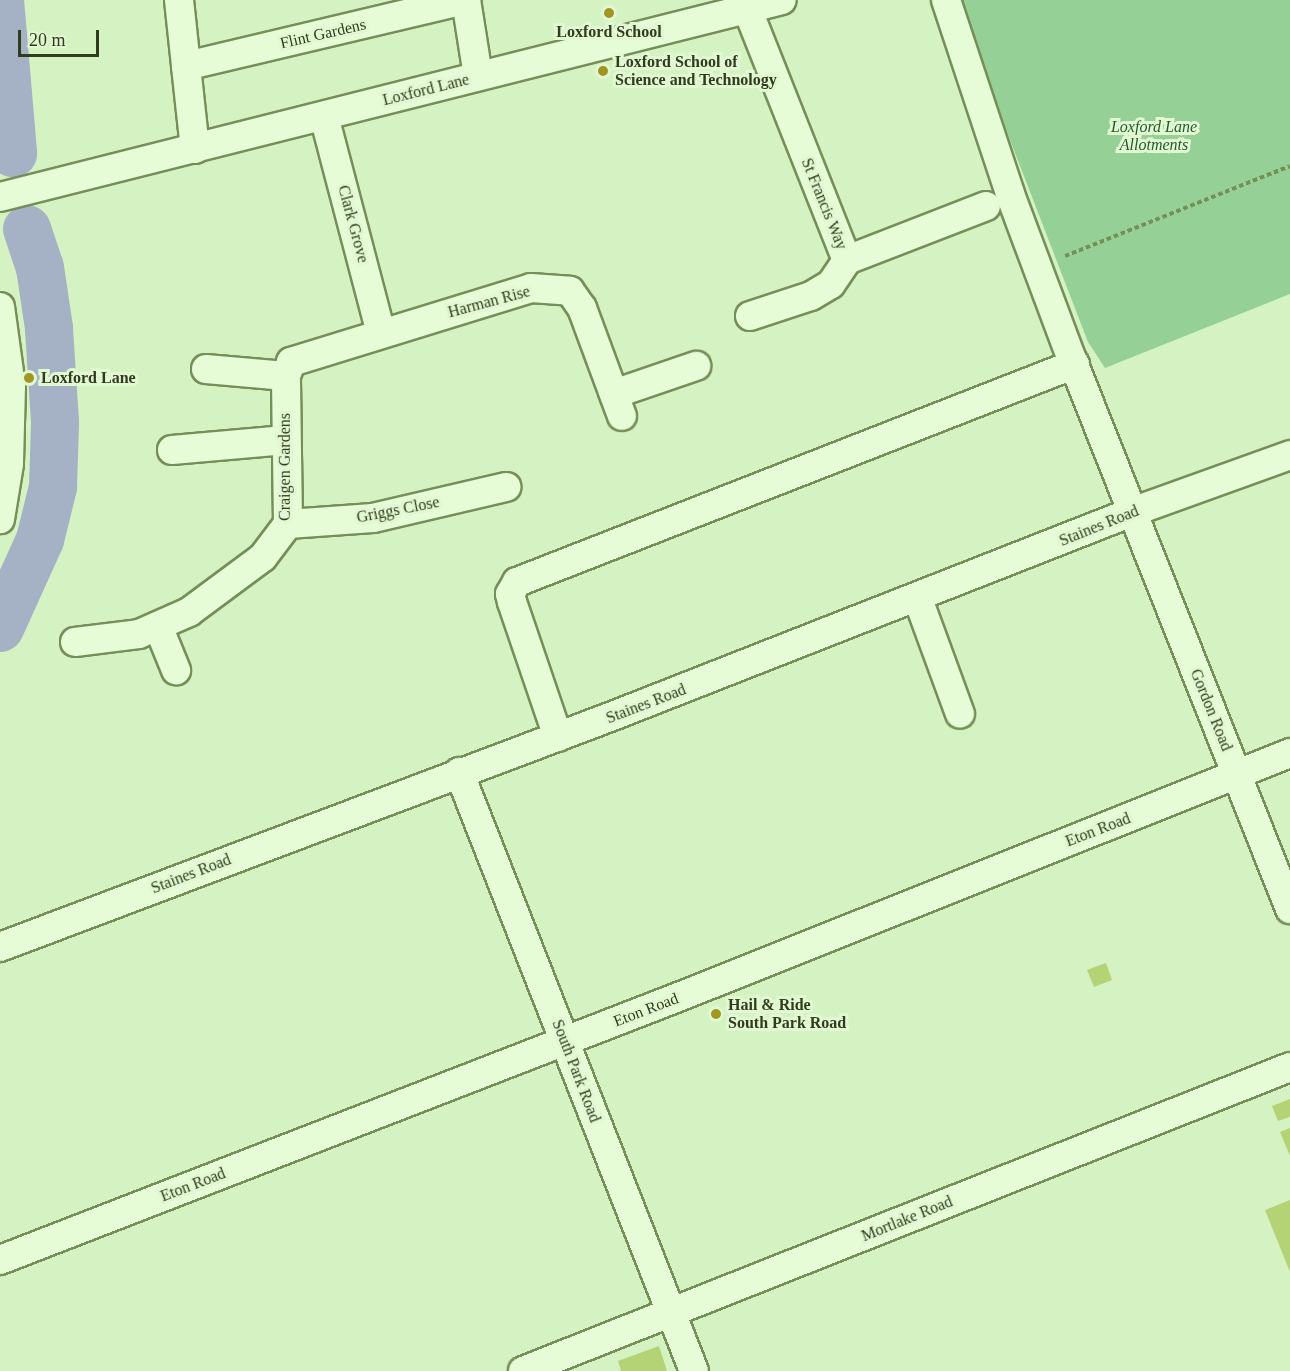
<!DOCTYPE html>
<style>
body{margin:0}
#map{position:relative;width:1290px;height:1371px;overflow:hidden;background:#d5f2c3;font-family:"Times New Roman",serif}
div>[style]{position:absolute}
.green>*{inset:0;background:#95d197}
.river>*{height:48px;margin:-24px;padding:0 24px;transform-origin:24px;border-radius:24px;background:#a5b1c4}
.building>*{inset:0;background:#b4d375}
.path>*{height:4px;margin-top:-2px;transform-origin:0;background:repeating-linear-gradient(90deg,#768e58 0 4.5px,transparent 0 7.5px)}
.roads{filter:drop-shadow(2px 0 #768e58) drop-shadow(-2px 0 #768e58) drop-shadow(0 2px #768e58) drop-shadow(0 -2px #768e58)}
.minor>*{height:28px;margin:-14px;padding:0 14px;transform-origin:14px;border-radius:14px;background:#e5fcd7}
.dots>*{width:16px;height:16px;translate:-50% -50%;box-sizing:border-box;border:3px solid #e1f8d3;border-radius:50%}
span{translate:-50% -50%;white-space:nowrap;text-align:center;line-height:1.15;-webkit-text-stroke:6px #e1f8d3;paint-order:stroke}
.poi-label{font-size:16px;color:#303c1d;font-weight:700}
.left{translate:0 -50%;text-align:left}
.street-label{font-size:16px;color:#303c1d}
.park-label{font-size:16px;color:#225b2b;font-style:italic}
.scale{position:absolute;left:18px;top:30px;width:81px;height:27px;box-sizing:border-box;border:3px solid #303c1d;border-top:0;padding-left:8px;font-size:18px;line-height:21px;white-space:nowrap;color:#303c1d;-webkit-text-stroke:4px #e1f8d3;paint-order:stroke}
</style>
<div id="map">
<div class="green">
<i style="clip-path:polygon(956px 0,1290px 0,1290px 294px,1105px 368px,1088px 342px)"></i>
</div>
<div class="river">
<i style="left:0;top:0;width:154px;rotate:85.1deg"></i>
<i style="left:0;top:628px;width:97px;rotate:-65.6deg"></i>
<i style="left:40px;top:540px;width:55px;rotate:-76.2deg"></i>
<i style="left:53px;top:487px;width:65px;rotate:-88.2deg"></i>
<i style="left:55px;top:422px;width:94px;rotate:-93.7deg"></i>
<i style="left:49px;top:328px;width:61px;rotate:-98.5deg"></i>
<i style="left:40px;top:268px;width:41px;rotate:-108.4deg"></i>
</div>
<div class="building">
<i style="clip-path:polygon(1106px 963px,1112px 980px,1094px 987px,1087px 970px)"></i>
<i style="clip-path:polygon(1290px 1099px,1290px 1117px,1278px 1121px,1272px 1106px)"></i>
<i style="clip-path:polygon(1290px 1128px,1290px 1156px,1280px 1132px)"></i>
<i style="clip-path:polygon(1290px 1200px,1290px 1272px,1265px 1210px)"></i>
<i style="clip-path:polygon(659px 1346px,667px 1371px,621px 1371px,618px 1361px)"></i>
</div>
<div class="path">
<i style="left:1065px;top:256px;width:242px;rotate:-21.8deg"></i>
</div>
<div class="roads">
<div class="minor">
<i style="left:179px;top:0;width:66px;rotate:83.9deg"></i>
<i style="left:946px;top:0;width:204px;rotate:71.7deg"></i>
<i style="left:1010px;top:194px;width:174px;rotate:69.5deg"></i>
<i style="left:1071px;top:357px;width:594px;rotate:68.36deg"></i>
<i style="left:747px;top:8px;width:271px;rotate:68.4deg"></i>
<i style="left:847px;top:260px;width:149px;rotate:-21.2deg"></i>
<i style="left:324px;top:116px;width:224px;rotate:75.3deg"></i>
<i style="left:195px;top:149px;width:83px;rotate:-96.2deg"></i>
<i style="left:186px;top:66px;width:288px;rotate:-13.3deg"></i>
<i style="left:466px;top:0;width:77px;rotate:81deg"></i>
<i style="left:0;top:197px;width:806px;rotate:-14.14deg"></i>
<i style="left:0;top:307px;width:80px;rotate:82.1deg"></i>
<i style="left:11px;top:386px;width:78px;rotate:91.5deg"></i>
<i style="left:9px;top:464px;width:56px;rotate:99.3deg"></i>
<i style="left:750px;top:316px;width:64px;rotate:-18.2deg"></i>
<i style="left:811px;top:296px;width:23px;rotate:-31deg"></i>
<i style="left:831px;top:284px;width:29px;rotate:-56deg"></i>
<i style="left:206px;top:369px;width:80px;rotate:5deg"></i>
<i style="left:614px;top:394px;width:87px;rotate:-18.9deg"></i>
<i style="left:172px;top:450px;width:114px;rotate:-5deg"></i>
<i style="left:288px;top:524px;width:85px;rotate:-4deg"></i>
<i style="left:373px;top:518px;width:137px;rotate:-13.1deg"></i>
<i style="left:918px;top:599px;width:122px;rotate:69.9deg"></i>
<i style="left:158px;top:626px;width:48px;rotate:67.8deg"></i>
<i style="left:75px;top:642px;width:64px;rotate:-7.1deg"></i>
<i style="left:139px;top:634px;width:55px;rotate:-23.7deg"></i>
<i style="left:189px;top:612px;width:92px;rotate:-36.6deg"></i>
<i style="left:263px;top:557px;width:41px;rotate:-52.9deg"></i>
<i style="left:288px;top:524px;width:148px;rotate:-90.8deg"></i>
<i style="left:286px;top:376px;width:15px;rotate:-70deg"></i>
<i style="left:291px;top:362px;width:251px;rotate:-17.1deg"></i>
<i style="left:531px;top:288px;width:39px;rotate:4deg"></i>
<i style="left:570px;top:291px;width:21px;rotate:55deg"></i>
<i style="left:582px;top:308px;width:115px;rotate:69.7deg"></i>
<i style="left:558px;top:737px;width:143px;rotate:-108.8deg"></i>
<i style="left:512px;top:602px;width:8px;rotate:-104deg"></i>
<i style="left:510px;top:594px;width:14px;rotate:-60deg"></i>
<i style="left:517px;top:582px;width:599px;rotate:-21.34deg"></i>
<i style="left:459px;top:772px;width:643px;rotate:68.58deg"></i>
<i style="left:0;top:947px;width:652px;rotate:-20.66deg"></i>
<i style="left:610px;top:717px;width:561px;rotate:-21.44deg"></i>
<i style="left:1132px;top:512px;width:168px;rotate:-19.8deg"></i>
<i style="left:0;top:1260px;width:730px;rotate:-21.19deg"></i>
<i style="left:681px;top:996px;width:656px;rotate:-21.75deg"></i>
<i style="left:523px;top:1371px;width:825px;rotate:-21.62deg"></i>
</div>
</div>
<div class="dots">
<i style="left:609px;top:13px;background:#a29622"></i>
<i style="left:603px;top:71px;background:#a29622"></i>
<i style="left:29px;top:378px;background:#a29622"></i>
<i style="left:716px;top:1014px;background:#a29622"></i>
</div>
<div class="poi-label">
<span style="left:609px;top:32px">Loxford School</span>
<span class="left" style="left:615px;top:71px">Loxford School of<br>Science and Technology</span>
<span class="left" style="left:41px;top:378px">Loxford Lane</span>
<span class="left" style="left:728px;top:1014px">Hail &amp; Ride<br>South Park Road</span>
</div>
<div class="street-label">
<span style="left:323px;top:34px;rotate:-13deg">Flint Gardens</span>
<span style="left:426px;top:90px;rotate:-14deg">Loxford Lane</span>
<span style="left:824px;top:204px;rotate:68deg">St Francis Way</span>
<span style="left:353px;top:224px;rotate:75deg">Clark Grove</span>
<span style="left:489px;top:302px;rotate:-15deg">Harman Rise</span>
<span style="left:285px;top:467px;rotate:-90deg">Craigen Gardens</span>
<span style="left:398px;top:510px;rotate:-11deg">Griggs Close</span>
<span style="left:1099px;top:526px;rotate:-22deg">Staines Road</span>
<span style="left:646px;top:704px;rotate:-21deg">Staines Road</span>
<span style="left:1211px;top:710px;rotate:68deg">Gordon Road</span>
<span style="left:1098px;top:830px;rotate:-21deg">Eton Road</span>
<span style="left:191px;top:874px;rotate:-21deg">Staines Road</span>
<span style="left:646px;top:1010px;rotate:-21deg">Eton Road</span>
<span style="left:576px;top:1071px;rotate:69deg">South Park Road</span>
<span style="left:193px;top:1185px;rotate:-21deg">Eton Road</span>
<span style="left:907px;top:1219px;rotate:-22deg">Mortlake Road</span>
</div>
<div class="park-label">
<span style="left:1154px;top:136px">Loxford Lane<br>Allotments</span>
</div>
<div class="scale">20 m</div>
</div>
